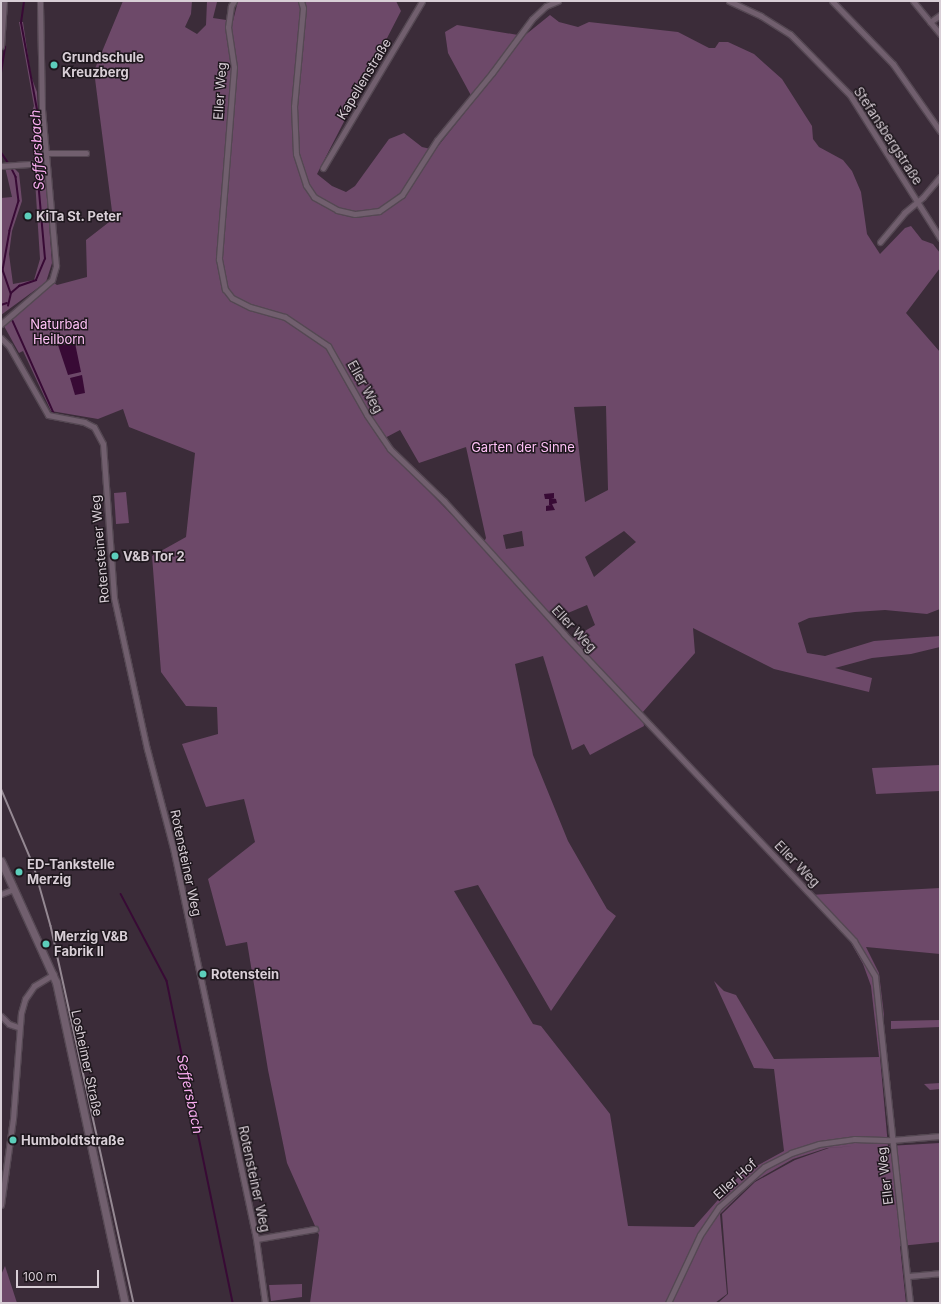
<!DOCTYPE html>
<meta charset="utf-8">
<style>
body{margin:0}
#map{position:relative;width:941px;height:1304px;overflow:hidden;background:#3b2c39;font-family:Inter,sans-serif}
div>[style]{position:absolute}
.green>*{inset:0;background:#6d4969}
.water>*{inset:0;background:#380a35}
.stream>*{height:1.5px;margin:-0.75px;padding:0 0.75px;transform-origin:0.75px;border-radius:0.75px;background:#380a35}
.roads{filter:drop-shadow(1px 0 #554853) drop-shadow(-1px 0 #554853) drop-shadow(0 1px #554853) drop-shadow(0 -1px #554853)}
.minor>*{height:5px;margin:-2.5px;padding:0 2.5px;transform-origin:2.5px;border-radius:2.5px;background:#715f6e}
.secondary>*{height:7px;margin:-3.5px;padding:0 3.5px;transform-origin:3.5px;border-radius:3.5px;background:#715f6e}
.rail>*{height:1.5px;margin:-0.75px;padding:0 0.75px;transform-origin:0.75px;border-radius:0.75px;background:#958993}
.dots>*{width:11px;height:11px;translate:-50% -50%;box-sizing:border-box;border:2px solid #1e171d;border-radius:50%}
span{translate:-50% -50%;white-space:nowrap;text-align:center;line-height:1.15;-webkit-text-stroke:3px #1e171d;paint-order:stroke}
.poi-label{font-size:13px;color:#d8ced6;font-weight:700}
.left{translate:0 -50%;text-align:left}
.street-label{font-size:13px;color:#d8ced6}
.park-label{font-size:13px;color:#fec1f6}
.water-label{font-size:14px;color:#f9adf0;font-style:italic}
.frame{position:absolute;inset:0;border:2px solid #d8ced6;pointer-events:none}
.scale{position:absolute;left:16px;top:1270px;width:83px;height:18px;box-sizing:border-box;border:2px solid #d8ced6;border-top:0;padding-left:5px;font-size:12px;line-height:14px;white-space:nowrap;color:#d8ced6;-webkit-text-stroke:3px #1e171d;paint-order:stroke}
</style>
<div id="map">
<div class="green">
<i style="clip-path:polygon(evenodd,123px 1px,192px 1px,191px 14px,185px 27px,197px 34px,206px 25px,207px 1px,217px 2px,213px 18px,233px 21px,238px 1px,396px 1px,401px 11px,317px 174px,332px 186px,346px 192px,355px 186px,389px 139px,404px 133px,422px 147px,435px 150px,474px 101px,448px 53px,445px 32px,457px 25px,524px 36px,550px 15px,559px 22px,578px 27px,589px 22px,678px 32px,709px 48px,715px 48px,719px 42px,728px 42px,754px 54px,782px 79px,812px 126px,813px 139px,819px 147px,843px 160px,852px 171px,861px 192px,867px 234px,880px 254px,905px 228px,911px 226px,922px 240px,933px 244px,940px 253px,940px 268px,906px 313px,940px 352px,940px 609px,927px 614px,885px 610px,855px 612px,809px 618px,798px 623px,807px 653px,825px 656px,874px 641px,940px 636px,940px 647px,911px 654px,872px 658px,835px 668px,872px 678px,869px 692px,774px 669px,693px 628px,695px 653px,642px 713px,644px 726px,590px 755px,584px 744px,572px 750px,543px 656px,515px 664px,533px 755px,568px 841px,607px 909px,616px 916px,551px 1011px,478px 885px,454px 891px,533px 1024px,541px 1026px,610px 1114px,628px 1226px,694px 1227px,740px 1175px,784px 1151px,774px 1069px,754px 1068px,714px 981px,724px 991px,736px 995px,774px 1059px,879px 1057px,871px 986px,863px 964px,850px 941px,809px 895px,940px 888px,940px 954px,866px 947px,879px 973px,884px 1015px,880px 1057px,888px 1146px,940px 1143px,940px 1242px,900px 1246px,906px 1303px,718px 1303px,728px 1294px,722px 1214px,755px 1182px,795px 1160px,829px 1148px,857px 1146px,827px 1148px,793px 1159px,753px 1182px,720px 1214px,727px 1294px,715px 1303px,310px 1303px,319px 1235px,287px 1163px,268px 1070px,247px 942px,226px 946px,208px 879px,255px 842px,244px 799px,206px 807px,182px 744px,218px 734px,217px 707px,186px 706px,161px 672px,152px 556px,186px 537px,195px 453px,129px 427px,123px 409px,98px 419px,51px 411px,23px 351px,19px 353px,4px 326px,54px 283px,57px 285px,87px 277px,86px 240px,113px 219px,94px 71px,123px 1px,606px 406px,608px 490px,585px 502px,574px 407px,606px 406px,123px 1px,400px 430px,419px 463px,466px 447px,486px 538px,482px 546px,415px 477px,383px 439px,400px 430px,123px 1px,522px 531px,524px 546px,506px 549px,503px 535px,522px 531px,123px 1px,624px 531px,636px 542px,594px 577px,585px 557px,624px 531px,123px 1px,587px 605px,595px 625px,571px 639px,556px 618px,587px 605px)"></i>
<i style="clip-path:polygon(19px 22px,23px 22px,31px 76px,37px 92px,40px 161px,34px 162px,32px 111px,34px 106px)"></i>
<i style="clip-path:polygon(34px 164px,42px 165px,46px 185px,52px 263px,46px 282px,1px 315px,1px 198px,12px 197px,5px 167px,12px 166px,19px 173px,22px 201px,12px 231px,9px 254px,13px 284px,34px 280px,40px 259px)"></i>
<i style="clip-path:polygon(126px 492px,129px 523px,116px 524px,114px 493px)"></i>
<i style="clip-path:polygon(940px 765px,940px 791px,876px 794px,872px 768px)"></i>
<i style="clip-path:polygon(940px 1020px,940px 1027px,891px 1029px,891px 1021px)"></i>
<i style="clip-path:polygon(940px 1083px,940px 1089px,930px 1090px,924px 1084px)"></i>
<i style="clip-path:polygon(5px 1266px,17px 1303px,1px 1303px,1px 1275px)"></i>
<i style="clip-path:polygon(302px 1284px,302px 1297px,271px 1301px,269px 1285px)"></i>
</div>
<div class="water">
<i style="clip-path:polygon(75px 343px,81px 372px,68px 375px,58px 345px)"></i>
<i style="clip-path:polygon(82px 375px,85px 393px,75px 395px,70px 378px)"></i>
<i style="clip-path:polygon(554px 493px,554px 498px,551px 498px,556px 499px,557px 503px,552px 504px,555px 510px,546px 511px,546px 506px,551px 505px,549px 505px,549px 499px,545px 499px,544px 494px)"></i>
</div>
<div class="stream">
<i style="left:1px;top:73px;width:26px;rotate:-81deg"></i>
<i style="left:1px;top:152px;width:14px;rotate:56deg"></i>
<i style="left:11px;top:167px;width:11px;rotate:63deg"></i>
<i style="left:16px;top:177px;width:24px;rotate:83deg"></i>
<i style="left:19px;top:201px;width:31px;rotate:107deg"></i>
<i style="left:10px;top:231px;width:40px;rotate:100deg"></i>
<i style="left:3px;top:270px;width:24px;rotate:71deg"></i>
<i style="left:1px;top:305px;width:6px;rotate:-18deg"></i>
<i style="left:8px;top:306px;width:13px;rotate:-77deg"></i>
<i style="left:11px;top:293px;width:11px;rotate:-41deg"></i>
<i style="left:19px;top:286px;width:18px;rotate:-19deg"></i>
<i style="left:36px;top:280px;width:23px;rotate:-67deg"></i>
<i style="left:45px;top:259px;width:100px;rotate:-95.1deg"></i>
<i style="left:36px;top:159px;width:49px;rotate:-88.8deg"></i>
<i style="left:37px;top:110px;width:88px;rotate:-100.4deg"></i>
<i style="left:21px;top:23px;width:22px;rotate:-82deg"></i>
<i style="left:13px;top:321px;width:101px;rotate:66deg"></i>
<i style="left:121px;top:894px;width:98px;rotate:62.1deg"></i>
<i style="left:167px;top:981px;width:329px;rotate:78.4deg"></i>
</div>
<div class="roads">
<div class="minor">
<i style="left:234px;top:1px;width:6px;rotate:121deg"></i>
<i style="left:231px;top:6px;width:21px;rotate:98deg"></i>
<i style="left:228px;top:27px;width:40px;rotate:81.5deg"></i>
<i style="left:234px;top:67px;width:193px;rotate:94.5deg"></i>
<i style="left:219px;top:259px;width:31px;rotate:79deg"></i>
<i style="left:225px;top:289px;width:11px;rotate:52deg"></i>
<i style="left:232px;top:298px;width:20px;rotate:27deg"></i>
<i style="left:250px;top:307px;width:36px;rotate:16deg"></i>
<i style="left:285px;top:317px;width:52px;rotate:34deg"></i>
<i style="left:328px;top:346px;width:79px;rotate:60.5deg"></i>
<i style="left:367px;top:415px;width:41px;rotate:55.9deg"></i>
<i style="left:390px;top:449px;width:75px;rotate:43.9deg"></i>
<i style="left:444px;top:501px;width:179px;rotate:47.9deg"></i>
<i style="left:564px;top:634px;width:422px;rotate:46.6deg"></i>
<i style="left:854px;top:941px;width:41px;rotate:59deg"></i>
<i style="left:875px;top:976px;width:329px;rotate:83.9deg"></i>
<i style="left:301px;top:1px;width:7px;rotate:74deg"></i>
<i style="left:303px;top:8px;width:98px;rotate:95.2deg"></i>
<i style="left:294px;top:106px;width:48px;rotate:87.6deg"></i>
<i style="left:296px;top:154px;width:33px;rotate:72deg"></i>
<i style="left:306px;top:185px;width:14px;rotate:56deg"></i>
<i style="left:314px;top:197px;width:26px;rotate:29deg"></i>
<i style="left:337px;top:210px;width:18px;rotate:13deg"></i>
<i style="left:355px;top:214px;width:24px;rotate:-7deg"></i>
<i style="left:379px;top:211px;width:28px;rotate:-35deg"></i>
<i style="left:402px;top:195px;width:65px;rotate:-57.5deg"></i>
<i style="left:437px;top:140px;width:87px;rotate:-50.6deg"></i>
<i style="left:492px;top:73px;width:67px;rotate:-53.5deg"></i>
<i style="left:532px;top:19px;width:19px;rotate:-43deg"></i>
<i style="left:546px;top:6px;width:13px;rotate:-23deg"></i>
<i style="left:729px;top:1px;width:35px;rotate:25deg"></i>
<i style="left:761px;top:16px;width:34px;rotate:32deg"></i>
<i style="left:790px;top:34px;width:86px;rotate:45.5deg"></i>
<i style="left:850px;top:95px;width:169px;rotate:57.8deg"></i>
<i style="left:832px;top:1px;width:88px;rotate:45.9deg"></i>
<i style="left:893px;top:64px;width:82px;rotate:55deg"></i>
<i style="left:913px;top:1px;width:43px;rotate:50.7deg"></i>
<i style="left:930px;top:22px;width:12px;rotate:-35deg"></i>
<i style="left:1px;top:46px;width:45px;rotate:-86.2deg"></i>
<i style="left:45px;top:153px;width:41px"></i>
<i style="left:1px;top:166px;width:32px;rotate:-4deg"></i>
<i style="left:323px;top:168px;width:194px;rotate:-59.3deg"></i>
<i style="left:880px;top:242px;width:38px;rotate:-50deg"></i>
<i style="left:904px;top:213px;width:25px;rotate:-40deg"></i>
<i style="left:923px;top:197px;width:26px;rotate:-50deg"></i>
<i style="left:1px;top:324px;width:67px;rotate:-40.8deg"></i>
<i style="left:52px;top:280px;width:15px;rotate:-74deg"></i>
<i style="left:56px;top:266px;width:158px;rotate:-95.1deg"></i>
<i style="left:42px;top:109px;width:108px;rotate:-91.1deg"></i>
<i style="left:1px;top:338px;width:11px;rotate:45deg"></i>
<i style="left:9px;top:346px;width:79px;rotate:60.5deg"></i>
<i style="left:48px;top:415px;width:37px;rotate:11deg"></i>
<i style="left:84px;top:422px;width:11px;rotate:27deg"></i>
<i style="left:94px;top:427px;width:19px;rotate:62deg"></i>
<i style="left:103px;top:444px;width:154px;rotate:85.9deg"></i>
<i style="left:114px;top:598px;width:155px;rotate:77.7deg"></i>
<i style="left:147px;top:749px;width:102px;rotate:75.3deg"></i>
<i style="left:173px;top:848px;width:400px;rotate:78deg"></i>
<i style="left:256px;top:1239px;width:65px;rotate:82deg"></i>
<i style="left:1px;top:894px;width:14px;rotate:-21deg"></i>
<i style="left:1px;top:1016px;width:11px;rotate:45deg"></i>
<i style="left:9px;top:1024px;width:9px;rotate:18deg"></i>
<i style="left:1px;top:1205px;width:87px;rotate:-82.1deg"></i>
<i style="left:13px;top:1119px;width:106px;rotate:-85.7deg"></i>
<i style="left:21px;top:1013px;width:15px;rotate:-74deg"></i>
<i style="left:25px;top:999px;width:16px;rotate:-55deg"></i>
<i style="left:34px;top:986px;width:23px;rotate:-31deg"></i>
<i style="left:256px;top:1239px;width:60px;rotate:-9.6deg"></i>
<i style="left:908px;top:1276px;width:32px;rotate:-5deg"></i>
<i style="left:668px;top:1303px;width:75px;rotate:-64.8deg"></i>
<i style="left:700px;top:1235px;width:34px;rotate:-56deg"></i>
<i style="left:719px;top:1207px;width:60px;rotate:-41.6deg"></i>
<i style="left:764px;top:1167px;width:30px;rotate:-27deg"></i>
<i style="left:791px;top:1153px;width:29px;rotate:-18deg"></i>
<i style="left:819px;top:1144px;width:35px;rotate:-8deg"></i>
<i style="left:854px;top:1139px;width:38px;rotate:2deg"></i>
<i style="left:892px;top:1140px;width:48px;rotate:-4.8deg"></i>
</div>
<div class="secondary">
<i style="left:1px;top:861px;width:133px;rotate:65.6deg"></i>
<i style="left:56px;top:982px;width:328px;rotate:77.9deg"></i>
</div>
</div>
<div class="rail">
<i style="left:1px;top:788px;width:85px;rotate:67.1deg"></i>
<i style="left:34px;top:866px;width:62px;rotate:74.2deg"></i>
<i style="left:51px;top:926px;width:386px;rotate:77.6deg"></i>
</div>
<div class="dots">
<i style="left:54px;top:65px;background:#5ccebb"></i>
<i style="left:28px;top:216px;background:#5ccebb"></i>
<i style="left:115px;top:556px;background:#5ccebb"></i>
<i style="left:19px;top:872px;background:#5ccebb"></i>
<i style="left:46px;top:944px;background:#5ccebb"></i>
<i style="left:203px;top:974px;background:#5ccebb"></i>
<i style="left:13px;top:1140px;background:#5ccebb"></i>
</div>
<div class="poi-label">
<span class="left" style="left:62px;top:65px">Grundschule<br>Kreuzberg</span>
<span class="left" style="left:36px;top:216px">KiTa St. Peter</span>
<span class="left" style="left:123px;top:556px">V&amp;B Tor 2</span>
<span class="left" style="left:27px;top:872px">ED-Tankstelle<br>Merzig</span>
<span class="left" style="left:54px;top:944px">Merzig V&amp;B<br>Fabrik II</span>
<span class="left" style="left:211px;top:974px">Rotenstein</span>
<span class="left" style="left:21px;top:1140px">Humboldtstraße</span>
</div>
<div class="street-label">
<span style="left:364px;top:79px;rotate:-59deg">Kapellenstraße</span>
<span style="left:220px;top:91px;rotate:-86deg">Eller Weg</span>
<span style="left:888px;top:136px;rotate:57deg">Stefansbergstraße</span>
<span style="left:365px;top:387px;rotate:61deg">Eller Weg</span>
<span style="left:100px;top:549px;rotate:-95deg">Rotensteiner Weg</span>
<span style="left:574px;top:629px;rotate:47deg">Eller Weg</span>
<span style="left:186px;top:863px;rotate:78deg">Rotensteiner Weg</span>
<span style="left:797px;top:864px;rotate:46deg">Eller Weg</span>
<span style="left:87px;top:1063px;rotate:78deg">Losheimer Straße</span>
<span style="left:885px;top:1176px;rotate:-97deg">Eller Weg</span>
<span style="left:254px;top:1179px;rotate:78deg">Rotensteiner Weg</span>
<span style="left:735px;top:1179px;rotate:-42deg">Eller Hof</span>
</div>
<div class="park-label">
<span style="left:59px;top:332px">Naturbad<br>Heilborn</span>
<span style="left:523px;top:447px">Garten der Sinne</span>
</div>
<div class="water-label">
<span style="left:37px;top:150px;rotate:-93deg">Seffersbach</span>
<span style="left:190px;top:1094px;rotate:78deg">Seffersbach</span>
</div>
<div class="frame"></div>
<div class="scale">100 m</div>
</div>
